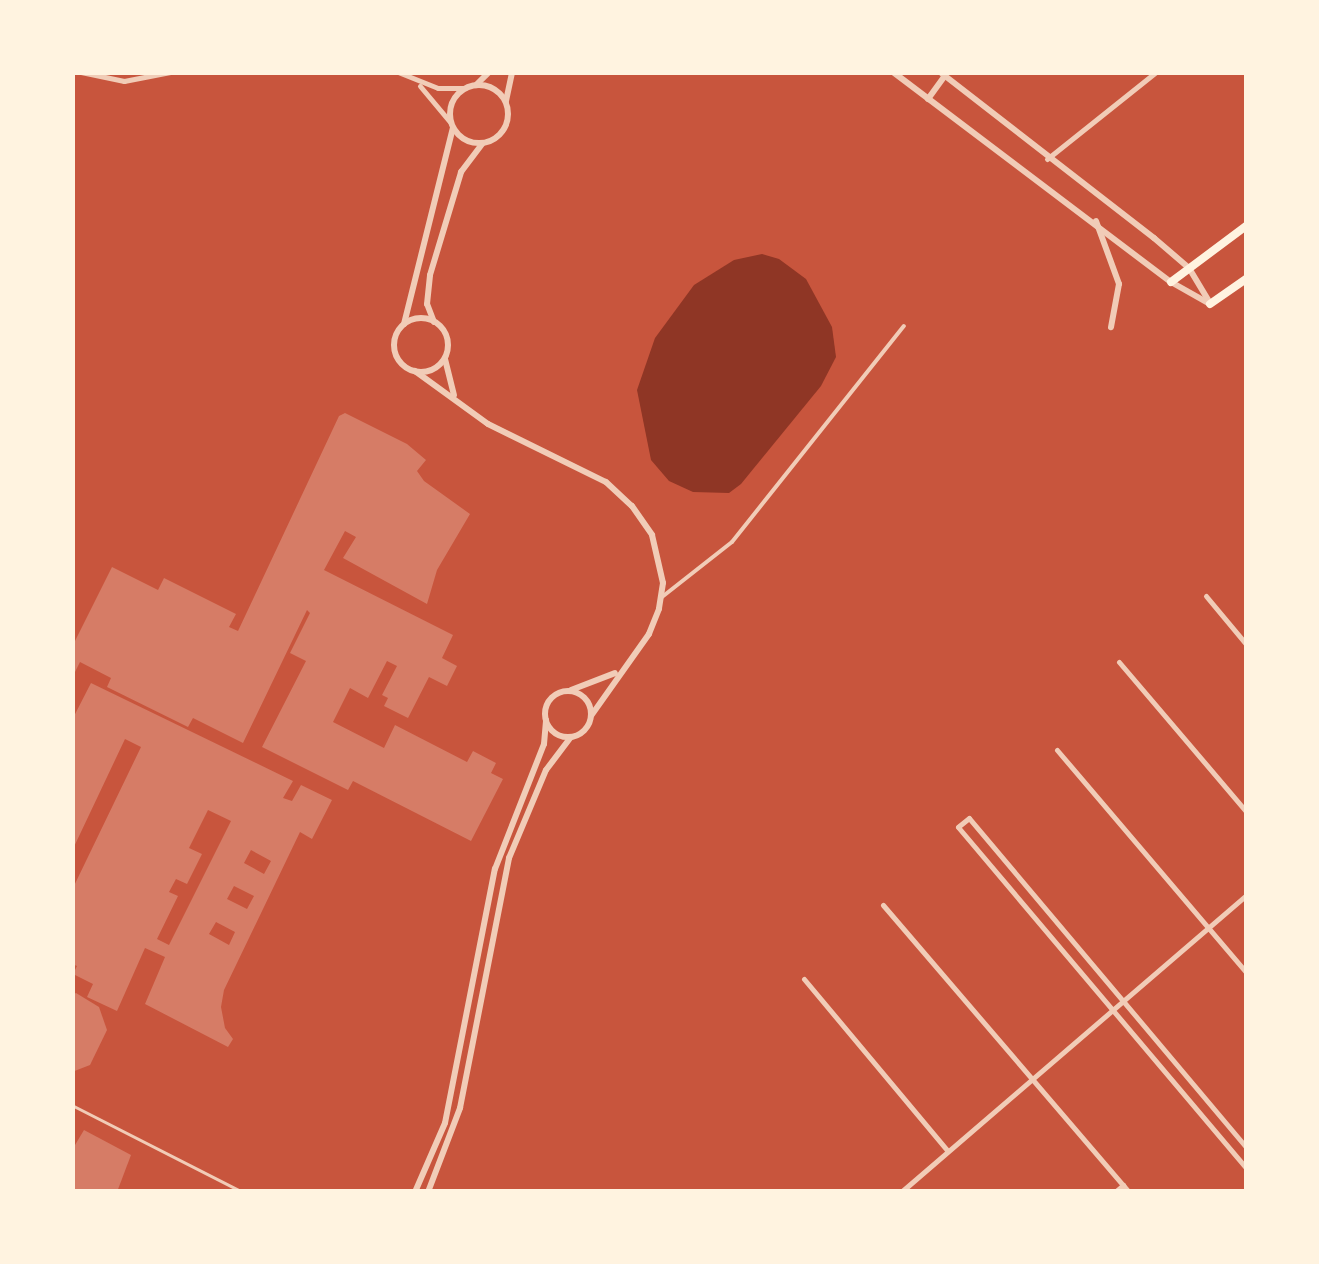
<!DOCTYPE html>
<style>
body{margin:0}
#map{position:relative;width:1319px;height:1264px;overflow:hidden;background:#c8553d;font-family:Mulish,sans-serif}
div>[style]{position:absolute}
.water>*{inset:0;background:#8f3625}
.building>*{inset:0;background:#d67c66}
.service>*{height:2.5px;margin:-1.25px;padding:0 1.25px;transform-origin:1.25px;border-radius:1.25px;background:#f1ccb7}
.pedestrian>*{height:4px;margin:-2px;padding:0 2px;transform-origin:2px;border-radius:2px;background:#f1ccb7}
.minor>*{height:5px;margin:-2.5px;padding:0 2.5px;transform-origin:2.5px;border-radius:2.5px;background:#f1ccb7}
.tertiary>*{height:6px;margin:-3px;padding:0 3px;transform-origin:3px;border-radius:3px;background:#f1ccb7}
.tertiary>.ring{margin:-3px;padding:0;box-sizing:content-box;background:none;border:6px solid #f1ccb7;border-radius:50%}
.secondary>*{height:8px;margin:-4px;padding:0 4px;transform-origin:4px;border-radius:4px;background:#fff3e0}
span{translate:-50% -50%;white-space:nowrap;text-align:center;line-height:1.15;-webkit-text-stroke:8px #fff3e0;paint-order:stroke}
.frame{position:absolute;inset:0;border:75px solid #fff3e0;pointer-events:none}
</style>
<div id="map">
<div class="water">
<i style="clip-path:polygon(762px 254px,779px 259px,806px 279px,832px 327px,836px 357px,821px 386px,741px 484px,729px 493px,693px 492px,669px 481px,651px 460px,637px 390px,655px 338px,694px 285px,734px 260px)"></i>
</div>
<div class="building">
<i style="clip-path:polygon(345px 413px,407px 444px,426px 460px,417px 471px,424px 481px,470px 514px,437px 570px,427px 604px,343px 558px,356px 537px,345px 531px,324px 570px,453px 635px,442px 658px,457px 666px,447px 686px,429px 677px,408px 718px,384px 706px,388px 698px,382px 695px,397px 666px,387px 661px,368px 698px,350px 688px,333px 722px,384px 748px,395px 725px,467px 762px,473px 751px,496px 763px,491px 773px,503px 779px,471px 841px,353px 781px,348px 790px,262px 747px,306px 661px,290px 653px,310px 613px,307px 610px,243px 743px,193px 718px,188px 727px,107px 687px,111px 678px,80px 662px,72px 678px,72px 647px,112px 567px,158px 590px,164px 578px,236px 614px,229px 627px,238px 631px,339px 416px)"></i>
<i style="clip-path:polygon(evenodd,91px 683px,293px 781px,283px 798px,292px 801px,301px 785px,332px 800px,312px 839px,300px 832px,224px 990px,221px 1007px,225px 1028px,233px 1039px,228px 1047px,145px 1004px,165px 957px,145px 948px,117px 1011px,87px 997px,93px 984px,73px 974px,77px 966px,72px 964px,72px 890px,141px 747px,125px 739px,72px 851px,72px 720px,91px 683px,208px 810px,231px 821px,169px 945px,157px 939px,178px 896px,169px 892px,176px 879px,187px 884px,202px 854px,189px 848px,208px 810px,91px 683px,251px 850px,271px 861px,264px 874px,244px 863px,251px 850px,91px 683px,234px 886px,254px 896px,247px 909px,227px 899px,234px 886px,91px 683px,216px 922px,235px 932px,229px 945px,209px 934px,216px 922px)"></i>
<i style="clip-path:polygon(76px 993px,99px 1007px,107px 1030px,90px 1065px,72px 1072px,72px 995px)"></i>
<i style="clip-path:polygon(84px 1130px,131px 1155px,117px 1192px,72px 1192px,72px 1150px)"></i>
</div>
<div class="service">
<i style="left:72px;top:1105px;width:192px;rotate:27deg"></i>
</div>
<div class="pedestrian">
<i style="left:662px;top:597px;width:89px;rotate:-38.2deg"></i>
<i style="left:732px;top:542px;width:276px;rotate:-51.5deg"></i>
</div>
<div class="minor">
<i style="left:81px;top:72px;width:44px;rotate:11.8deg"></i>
<i style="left:124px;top:81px;width:47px;rotate:-11.1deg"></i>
<i style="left:398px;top:72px;width:43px;rotate:21.8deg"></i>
<i style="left:438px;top:88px;width:27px"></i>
<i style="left:420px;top:86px;width:48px;rotate:50deg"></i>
<i style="left:1047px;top:159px;width:139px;rotate:-38.6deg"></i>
<i style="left:1206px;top:596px;width:62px;rotate:50.2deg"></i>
<i style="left:1119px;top:662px;width:196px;rotate:49.6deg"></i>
<i style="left:1057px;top:750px;width:292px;rotate:49.6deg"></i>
<i style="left:883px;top:905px;width:378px;rotate:49.4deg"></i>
<i style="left:804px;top:979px;width:224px;rotate:50.1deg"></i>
<i style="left:1246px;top:1147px;width:430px;rotate:-130.1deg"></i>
<i style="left:969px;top:818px;width:14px;rotate:141deg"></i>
<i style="left:958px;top:827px;width:446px;rotate:49.8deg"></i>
<i style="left:901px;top:1192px;width:455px;rotate:-40.7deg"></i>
<i style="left:1115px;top:1192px;width:11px;rotate:-41deg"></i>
</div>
<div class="tertiary">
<i style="left:893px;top:72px;width:348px;rotate:37.1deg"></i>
<i style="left:1171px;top:282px;width:45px;rotate:29.4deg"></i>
<i style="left:940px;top:72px;width:271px;rotate:37.8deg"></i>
<i style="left:1154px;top:238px;width:46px;rotate:40.6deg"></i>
<i style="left:1189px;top:268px;width:37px;rotate:59deg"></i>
<i class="ring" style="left:450px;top:85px;width:52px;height:52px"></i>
<i style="left:476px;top:85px;width:18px;rotate:-45deg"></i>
<i style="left:928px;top:99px;width:29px;rotate:-54deg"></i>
<i style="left:506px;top:101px;width:30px;rotate:-78deg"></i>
<i style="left:1096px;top:221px;width:67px;rotate:69.9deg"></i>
<i style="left:1119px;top:284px;width:44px;rotate:100.5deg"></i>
<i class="ring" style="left:394px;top:318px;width:48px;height:48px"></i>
<i style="left:434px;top:322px;width:19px;rotate:-111deg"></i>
<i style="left:427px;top:304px;width:29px;rotate:-84deg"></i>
<i style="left:430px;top:275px;width:108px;rotate:-73.2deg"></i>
<i style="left:461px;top:172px;width:36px;rotate:-53deg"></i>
<i style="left:404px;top:324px;width:202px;rotate:-76deg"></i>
<i style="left:445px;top:359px;width:37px;rotate:76deg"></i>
<i style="left:415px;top:371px;width:90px;rotate:36deg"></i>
<i style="left:488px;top:424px;width:131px;rotate:26.2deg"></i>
<i style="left:606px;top:482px;width:35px;rotate:43deg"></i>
<i style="left:632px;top:506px;width:35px;rotate:55deg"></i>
<i style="left:652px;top:535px;width:49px;rotate:77.1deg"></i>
<i style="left:663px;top:583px;width:26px;rotate:99deg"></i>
<i style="left:659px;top:609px;width:27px;rotate:112deg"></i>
<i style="left:649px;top:634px;width:100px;rotate:125.3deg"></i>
<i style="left:571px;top:690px;width:47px;rotate:-21.1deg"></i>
<i class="ring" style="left:545px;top:691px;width:40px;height:40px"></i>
<i style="left:415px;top:1192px;width:75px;rotate:-66.5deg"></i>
<i style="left:445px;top:1123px;width:259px;rotate:-78.9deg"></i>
<i style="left:495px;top:869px;width:134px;rotate:-68.6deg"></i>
<i style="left:544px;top:744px;width:24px;rotate:-85deg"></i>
<i style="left:428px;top:1192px;width:90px;rotate:-69.1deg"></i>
<i style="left:460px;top:1108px;width:255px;rotate:-78.9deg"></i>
<i style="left:509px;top:858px;width:95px;rotate:-67.2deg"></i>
<i style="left:546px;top:770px;width:41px;rotate:-52.9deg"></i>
</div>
<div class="secondary">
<i style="left:1171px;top:282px;width:94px;rotate:-36.7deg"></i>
<i style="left:1210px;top:304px;width:44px;rotate:-34.8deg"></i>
</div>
<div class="frame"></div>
</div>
